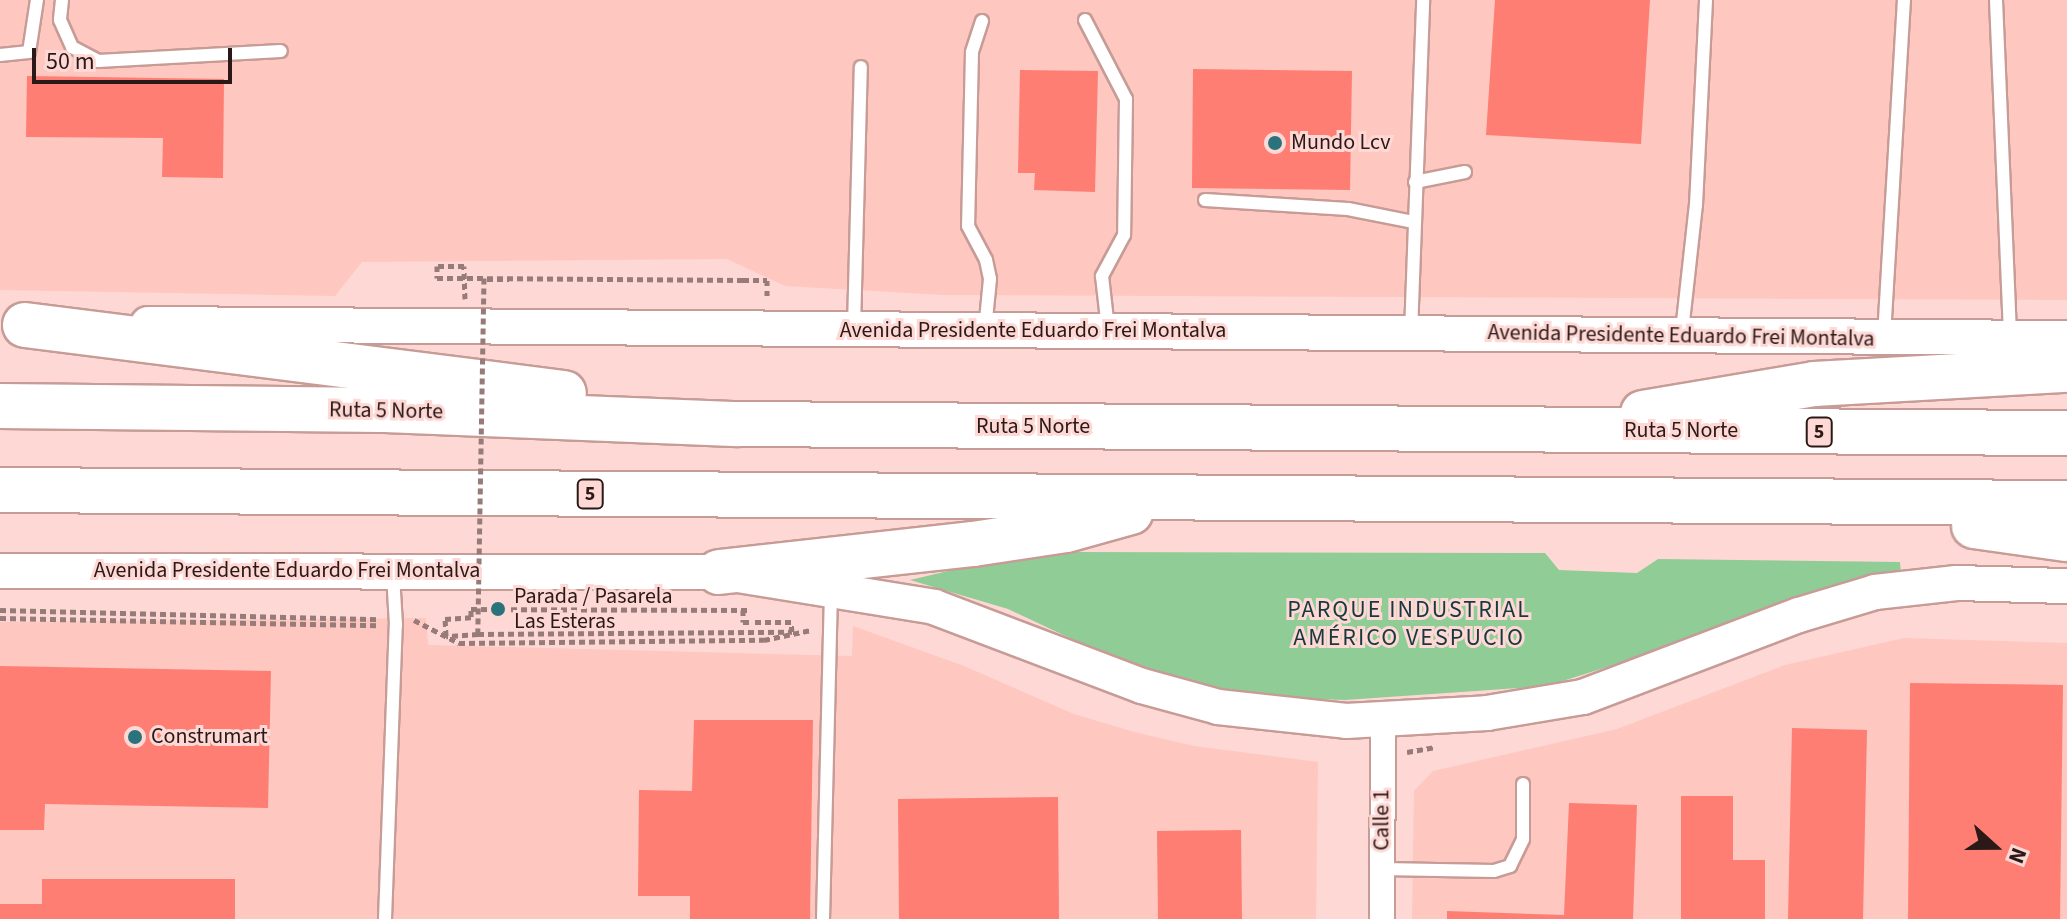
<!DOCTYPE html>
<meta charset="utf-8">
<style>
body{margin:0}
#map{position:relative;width:2067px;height:919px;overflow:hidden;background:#fed8d4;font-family:"Source Sans 3",sans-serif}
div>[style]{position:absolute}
.built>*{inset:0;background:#fec7c0}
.green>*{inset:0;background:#90cc96}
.building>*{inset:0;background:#fe7e73}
.path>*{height:5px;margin-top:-2.5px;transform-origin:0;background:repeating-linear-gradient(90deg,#977b78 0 6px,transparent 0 10px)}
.roads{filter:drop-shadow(2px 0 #c79b96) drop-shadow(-2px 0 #c79b96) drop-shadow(0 2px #c79b96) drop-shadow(0 -2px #c79b96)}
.service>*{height:12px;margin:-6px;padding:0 6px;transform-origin:6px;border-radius:6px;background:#fff}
.minor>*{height:24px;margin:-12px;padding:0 12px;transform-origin:12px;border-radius:12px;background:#fff}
.secondary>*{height:34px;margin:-17px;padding:0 17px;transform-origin:17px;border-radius:17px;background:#fff}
.motorway>*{height:44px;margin:-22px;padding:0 22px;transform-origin:22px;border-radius:22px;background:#fff}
.path-bridge>*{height:5px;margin-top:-2.5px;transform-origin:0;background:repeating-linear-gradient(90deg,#977b78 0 6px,transparent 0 10px)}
.dots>*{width:22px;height:22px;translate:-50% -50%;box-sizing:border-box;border:4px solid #fed8d4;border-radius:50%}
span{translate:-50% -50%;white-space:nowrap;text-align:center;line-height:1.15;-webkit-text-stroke:6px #fed8d4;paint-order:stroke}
.shield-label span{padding:2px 6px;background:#fed8d4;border:2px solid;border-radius:6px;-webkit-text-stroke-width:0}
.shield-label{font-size:20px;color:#2a1917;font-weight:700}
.poi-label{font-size:22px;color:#2a1917}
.left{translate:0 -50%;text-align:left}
.street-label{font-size:22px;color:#2a1917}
.neighbourhood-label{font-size:24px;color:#17393e;letter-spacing:2px}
.north{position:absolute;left:1955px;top:807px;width:80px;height:80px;-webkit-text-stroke:6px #fed8d4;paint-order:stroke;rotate:111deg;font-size:22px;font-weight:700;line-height:32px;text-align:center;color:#2a1917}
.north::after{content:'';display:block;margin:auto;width:28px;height:36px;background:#2a1917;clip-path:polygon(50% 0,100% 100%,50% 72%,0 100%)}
.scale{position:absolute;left:32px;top:48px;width:200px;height:36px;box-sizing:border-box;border:4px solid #2a1917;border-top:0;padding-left:10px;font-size:24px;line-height:28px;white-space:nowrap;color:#2a1917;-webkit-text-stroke:6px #fed8d4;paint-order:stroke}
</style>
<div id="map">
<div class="built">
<i style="clip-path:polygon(0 0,2067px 0,2067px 300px,945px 295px,785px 286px,727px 259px,362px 262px,335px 296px,0 290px)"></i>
<i style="clip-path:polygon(426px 618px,428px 645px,852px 656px,853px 626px,964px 666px,1074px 714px,1134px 732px,1194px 746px,1318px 762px,1316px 919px,0 919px,0 622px)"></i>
<i style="clip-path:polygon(1904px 638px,2067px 643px,2067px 919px,1412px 919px,1414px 791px,1433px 771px,1617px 729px,1785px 665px)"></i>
</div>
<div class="green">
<i style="clip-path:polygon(1071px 552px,1545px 553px,1559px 570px,1637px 573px,1658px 559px,1900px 562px,1901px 574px,1547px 686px,1345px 700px,1236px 696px,1123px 663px,1008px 609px,910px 580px,999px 559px)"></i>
</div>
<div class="building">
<i style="clip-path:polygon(1495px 0,1650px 0,1641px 144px,1486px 135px)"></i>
<i style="clip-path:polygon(1193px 69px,1352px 71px,1350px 190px,1192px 188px)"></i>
<i style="clip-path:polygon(1020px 70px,1098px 71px,1095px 192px,1034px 190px,1035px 173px,1018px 173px)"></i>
<i style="clip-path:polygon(27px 76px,224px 79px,223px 178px,162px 177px,163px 138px,26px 137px)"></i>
<i style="clip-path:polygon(0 666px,271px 671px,268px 808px,45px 804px,44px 830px,0 830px)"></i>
<i style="clip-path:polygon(1910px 683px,2063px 685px,2060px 919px,1908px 919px)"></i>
<i style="clip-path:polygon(694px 720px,813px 720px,810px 919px,690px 919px,690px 896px,638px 896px,639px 790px,692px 791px)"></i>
<i style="clip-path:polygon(1792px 728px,1867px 730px,1863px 919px,1788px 919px)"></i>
<i style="clip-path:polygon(1681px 796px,1733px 796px,1733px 860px,1765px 860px,1765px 919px,1681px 919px)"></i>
<i style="clip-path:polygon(1058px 797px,1059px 919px,899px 919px,898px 799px)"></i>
<i style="clip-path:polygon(1569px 803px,1637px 805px,1633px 919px,1447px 919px,1447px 911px,1564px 915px)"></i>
<i style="clip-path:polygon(1241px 830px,1242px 919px,1158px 919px,1157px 831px)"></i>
<i style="clip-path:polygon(42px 879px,235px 879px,235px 919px,0 919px,0 904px,42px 904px)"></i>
</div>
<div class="path">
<i style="left:743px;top:280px;width:24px"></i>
<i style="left:767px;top:280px;width:19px;rotate:90deg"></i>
<i style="left:465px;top:299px;width:33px;rotate:-92deg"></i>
<i style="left:464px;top:266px;width:27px;rotate:180deg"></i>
<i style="left:437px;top:266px;width:12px;rotate:90deg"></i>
<i style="left:437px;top:278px;width:47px"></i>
<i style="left:0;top:610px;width:380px;rotate:1.4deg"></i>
<i style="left:743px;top:610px;width:12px;rotate:90deg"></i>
<i style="left:743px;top:622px;width:9px"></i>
<i style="left:0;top:618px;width:379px;rotate:1.1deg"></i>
<i style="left:414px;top:620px;width:51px;rotate:27.1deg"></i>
<i style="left:459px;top:643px;width:305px;rotate:-0.6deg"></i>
<i style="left:764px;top:640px;width:48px;rotate:-12deg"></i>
<i style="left:478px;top:634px;width:32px;rotate:176deg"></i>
<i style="left:446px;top:636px;width:17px;rotate:-93deg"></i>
<i style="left:445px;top:619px;width:26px;rotate:-4deg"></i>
<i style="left:471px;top:617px;width:8px;rotate:-90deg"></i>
<i style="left:471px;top:609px;width:280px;rotate:0.2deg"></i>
<i style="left:1407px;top:752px;width:29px;rotate:-10deg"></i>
</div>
<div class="roads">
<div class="service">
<i style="left:62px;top:0;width:20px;rotate:96deg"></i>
<i style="left:60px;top:20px;width:30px;rotate:66deg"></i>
<i style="left:72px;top:47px;width:30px;rotate:28deg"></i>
<i style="left:98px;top:61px;width:183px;rotate:-3.1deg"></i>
<i style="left:1996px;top:0;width:336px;rotate:87.6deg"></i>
<i style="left:1085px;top:20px;width:89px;rotate:62.6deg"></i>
<i style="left:1126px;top:99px;width:136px;rotate:90.8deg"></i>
<i style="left:1124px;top:235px;width:47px;rotate:118.2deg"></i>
<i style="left:1102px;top:276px;width:53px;rotate:83.5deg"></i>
<i style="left:982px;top:21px;width:33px;rotate:108deg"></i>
<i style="left:972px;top:52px;width:174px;rotate:91.3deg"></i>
<i style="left:968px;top:226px;width:38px;rotate:62deg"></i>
<i style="left:986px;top:260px;width:19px;rotate:78deg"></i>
<i style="left:990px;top:279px;width:51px;rotate:95.6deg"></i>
<i style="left:0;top:55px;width:29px;rotate:-6deg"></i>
<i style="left:29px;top:52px;width:53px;rotate:-81.3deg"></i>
<i style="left:1415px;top:182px;width:51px;rotate:-11.3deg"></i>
<i style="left:1205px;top:200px;width:143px;rotate:3.6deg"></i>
<i style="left:1348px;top:209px;width:66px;rotate:11.3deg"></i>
<i style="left:854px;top:327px;width:260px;rotate:-88.5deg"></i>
<i style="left:1682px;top:331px;width:127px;rotate:-83.7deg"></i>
<i style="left:1696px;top:205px;width:205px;rotate:-87.2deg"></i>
<i style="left:1411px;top:333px;width:333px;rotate:-87.9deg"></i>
<i style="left:1884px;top:336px;width:337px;rotate:-86.6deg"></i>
<i style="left:1382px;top:869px;width:112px;rotate:1deg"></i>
<i style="left:1494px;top:871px;width:17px;rotate:-17deg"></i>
<i style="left:1510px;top:866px;width:30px;rotate:-64deg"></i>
<i style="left:1523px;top:839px;width:55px;rotate:-90deg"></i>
<i style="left:385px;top:919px;width:294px;rotate:-87.9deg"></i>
<i style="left:396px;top:625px;width:51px;rotate:-93.4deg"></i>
<i style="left:823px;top:919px;width:325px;rotate:-88.6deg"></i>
</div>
<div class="minor">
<i style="left:1382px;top:919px;width:199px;rotate:-89.7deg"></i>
</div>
<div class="secondary">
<i style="left:148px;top:324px;width:1919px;rotate:0.42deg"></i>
<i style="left:0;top:571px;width:719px;rotate:0.08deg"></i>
<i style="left:719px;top:572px;width:218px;rotate:9.2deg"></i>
<i style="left:934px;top:607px;width:222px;rotate:20.8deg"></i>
<i style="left:1142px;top:686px;width:79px;rotate:15.4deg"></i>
<i style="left:1218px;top:707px;width:129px;rotate:6.2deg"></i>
<i style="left:1346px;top:721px;width:141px;rotate:-3.2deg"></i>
<i style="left:1487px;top:713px;width:97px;rotate:-9.5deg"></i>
<i style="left:1583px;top:697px;width:231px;rotate:-20.8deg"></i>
<i style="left:1799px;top:615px;width:79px;rotate:-16.8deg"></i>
<i style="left:1875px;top:592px;width:82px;rotate:-6.3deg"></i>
<i style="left:1957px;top:583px;width:110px;rotate:1.6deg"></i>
</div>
<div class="motorway">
<i style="left:25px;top:325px;width:543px;rotate:7.19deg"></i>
<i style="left:0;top:406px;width:382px;rotate:0.6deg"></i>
<i style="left:382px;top:410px;width:354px;rotate:2.3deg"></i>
<i style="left:736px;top:424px;width:1331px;rotate:0.39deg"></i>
<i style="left:1643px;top:413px;width:173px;rotate:-9.6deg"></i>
<i style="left:1814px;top:384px;width:253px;rotate:-3.2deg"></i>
<i style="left:0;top:490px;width:2067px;rotate:0.36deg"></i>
<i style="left:1974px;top:526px;width:94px;rotate:8deg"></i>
<i style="left:719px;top:572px;width:256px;rotate:-6.3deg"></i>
<i style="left:973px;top:544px;width:94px;rotate:-8.6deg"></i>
<i style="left:1066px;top:530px;width:67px;rotate:-15.5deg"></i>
</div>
</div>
<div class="path-bridge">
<i style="left:743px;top:280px;width:259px;rotate:-179.6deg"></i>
<i style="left:484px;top:278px;width:356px;rotate:91deg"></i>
<i style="left:478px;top:634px;width:314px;rotate:-0.4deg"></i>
<i style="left:792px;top:632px;width:10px;rotate:-96deg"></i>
<i style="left:791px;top:622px;width:39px;rotate:180deg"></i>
</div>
<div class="dots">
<i style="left:1275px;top:143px;background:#2a737c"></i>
<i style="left:498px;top:609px;background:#2a737c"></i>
<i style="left:135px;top:737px;background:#2a737c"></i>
</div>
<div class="shield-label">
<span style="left:1819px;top:432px">5</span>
<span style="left:590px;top:494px">5</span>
</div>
<div class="poi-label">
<span class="left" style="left:1291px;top:143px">Mundo Lcv</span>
<span class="left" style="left:514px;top:609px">Parada / Pasarela<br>Las Esteras</span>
<span class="left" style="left:151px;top:737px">Construmart</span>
</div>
<div class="street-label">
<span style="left:1033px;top:331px">Avenida Presidente Eduardo Frei Montalva</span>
<span style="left:1681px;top:336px;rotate:1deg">Avenida Presidente Eduardo Frei Montalva</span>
<span style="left:386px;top:411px;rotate:1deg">Ruta 5 Norte</span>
<span style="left:1033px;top:427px">Ruta 5 Norte</span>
<span style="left:1681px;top:431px">Ruta 5 Norte</span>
<span style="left:287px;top:571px">Avenida Presidente Eduardo Frei Montalva</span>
<span style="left:1382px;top:820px;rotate:-90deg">Calle 1</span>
</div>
<div class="neighbourhood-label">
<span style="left:1409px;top:624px">PARQUE INDUSTRIAL<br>AMÉRICO VESPUCIO</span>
</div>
<div class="north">N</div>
<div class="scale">50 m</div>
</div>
